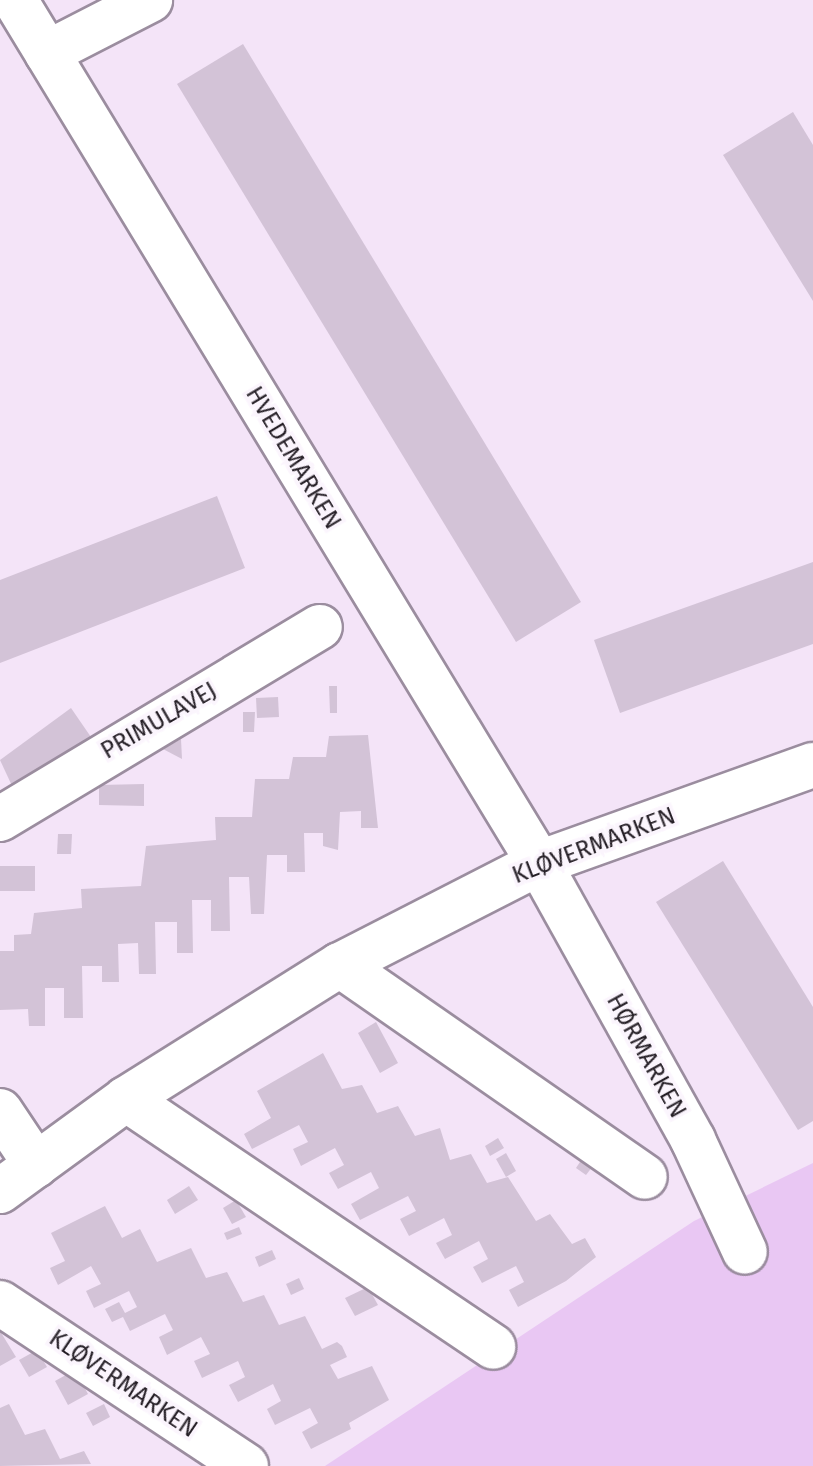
<!DOCTYPE html>
<meta charset="utf-8">
<style>
body{margin:0}
#map{position:relative;width:813px;height:1466px;overflow:hidden;background:#f4e4f8;font-family:"Fira Sans",sans-serif}
div>[style]{position:absolute}
.green>*{inset:0;background:#e9c7f3}
.building>*{inset:0;background:#d3c3d7}
.roads{filter:drop-shadow(2px 0 #9b8d9f) drop-shadow(-2px 0 #9b8d9f) drop-shadow(0 2px #9b8d9f) drop-shadow(0 -2px #9b8d9f)}
.minor>*{height:44px;margin:-22px;padding:0 22px;transform-origin:22px;border-radius:22px;background:#fff}
span{translate:-50% -50%;white-space:nowrap;text-align:center;line-height:1.15;-webkit-text-stroke:7px #fbf5fd;paint-order:stroke}
.street-label{font-size:24px;color:#251f26}
</style>
<div id="map">
<div class="green">
<i style="clip-path:polygon(813px 1163px,813px 1466px,325px 1466px,694px 1221px)"></i>
</div>
<div class="building">
<i style="clip-path:polygon(243px 44px,581px 602px,516px 642px,177px 84px)"></i>
<i style="clip-path:polygon(793px 112px,813px 145px,813px 301px,723px 155px)"></i>
<i style="clip-path:polygon(217px 496px,245px 568px,0 663px,0 580px)"></i>
<i style="clip-path:polygon(813px 562px,813px 644px,620px 713px,594px 640px)"></i>
<i style="clip-path:polygon(329px 686px,337px 686px,337px 713px,330px 713px)"></i>
<i style="clip-path:polygon(278px 697px,279px 717px,257px 718px,256px 698px)"></i>
<i style="clip-path:polygon(71px 708px,93px 740px,13px 788px,0 760px)"></i>
<i style="clip-path:polygon(243px 712px,255px 712px,254px 732px,243px 732px)"></i>
<i style="clip-path:polygon(368px 735px,378px 828px,361px 828px,361px 811px,340px 812px,338px 850px,323px 846px,323px 833px,304px 833px,305px 872px,287px 872px,287px 855px,267px 855px,264px 914px,251px 914px,249px 877px,229px 877px,230px 931px,211px 931px,211px 900px,192px 900px,193px 953px,177px 953px,177px 922px,155px 922px,156px 974px,139px 974px,138px 943px,118px 944px,119px 982px,102px 982px,102px 966px,82px 966px,83px 1018px,64px 1018px,64px 988px,45px 988px,45px 1026px,29px 1026px,28px 1009px,0 1010px,0 951px,14px 951px,14px 935px,31px 934px,34px 913px,82px 908px,81px 889px,141px 886px,146px 846px,216px 840px,215px 817px,252px 817px,255px 779px,289px 779px,293px 757px,326px 757px,329px 736px)"></i>
<i style="clip-path:polygon(181px 739px,182px 759px,163px 749px)"></i>
<i style="clip-path:polygon(144px 784px,144px 806px,99px 805px,99px 785px)"></i>
<i style="clip-path:polygon(58px 834px,72px 834px,71px 854px,57px 854px)"></i>
<i style="clip-path:polygon(723px 861px,813px 1007px,813px 1121px,798px 1130px,656px 902px)"></i>
<i style="clip-path:polygon(0 866px,35px 866px,35px 891px,0 891px)"></i>
<i style="clip-path:polygon(376px 1022px,398px 1063px,380px 1073px,358px 1033px)"></i>
<i style="clip-path:polygon(323px 1053px,342px 1089px,362px 1085px,377px 1113px,398px 1106px,415px 1136px,440px 1128px,450px 1160px,471px 1154px,487px 1183px,508px 1177px,536px 1221px,550px 1214px,572px 1244px,585px 1238px,596px 1257px,566px 1281px,518px 1307px,509px 1290px,524px 1282px,516px 1266px,482px 1283px,473px 1267px,488px 1259px,479px 1241px,445px 1259px,436px 1243px,452px 1235px,444px 1218px,409px 1236px,400px 1219px,416px 1211px,408px 1196px,360px 1220px,351px 1204px,379px 1188px,371px 1172px,338px 1189px,329px 1173px,344px 1165px,335px 1148px,301px 1166px,293px 1149px,308px 1142px,299px 1125px,252px 1149px,244px 1134px,271px 1118px,257px 1091px)"></i>
<i style="clip-path:polygon(498px 1138px,504px 1148px,490px 1156px,485px 1146px)"></i>
<i style="clip-path:polygon(506px 1153px,516px 1171px,506px 1177px,496px 1159px)"></i>
<i style="clip-path:polygon(582px 1159px,593px 1166px,586px 1175px,576px 1168px)"></i>
<i style="clip-path:polygon(189px 1186px,198px 1200px,175px 1214px,167px 1200px)"></i>
<i style="clip-path:polygon(236px 1200px,246px 1217px,232px 1224px,223px 1208px)"></i>
<i style="clip-path:polygon(105px 1206px,122px 1238px,140px 1229px,157px 1262px,191px 1248px,206px 1278px,227px 1272px,243px 1302px,264px 1295px,279px 1325px,305px 1316px,322px 1349px,337px 1342px,342px 1346px,347px 1357px,330px 1365px,338px 1379px,372px 1366px,389px 1400px,349px 1423px,351px 1429px,311px 1449px,302px 1432px,318px 1423px,310px 1408px,275px 1425px,267px 1409px,281px 1401px,273px 1384px,238px 1402px,229px 1385px,245px 1377px,238px 1361px,202px 1378px,194px 1361px,210px 1354px,201px 1337px,167px 1355px,159px 1337px,173px 1330px,165px 1314px,130px 1331px,123px 1317px,112px 1322px,105px 1309px,119px 1302px,125px 1313px,137px 1307px,129px 1291px,94px 1308px,86px 1291px,101px 1284px,91px 1266px,58px 1285px,50px 1268px,65px 1261px,51px 1233px)"></i>
<i style="clip-path:polygon(239px 1227px,242px 1234px,227px 1240px,224px 1233px)"></i>
<i style="clip-path:polygon(272px 1250px,276px 1259px,259px 1267px,255px 1257px)"></i>
<i style="clip-path:polygon(299px 1278px,304px 1289px,291px 1295px,286px 1284px)"></i>
<i style="clip-path:polygon(368px 1287px,378px 1305px,355px 1316px,345px 1298px)"></i>
<i style="clip-path:polygon(0 1331px,16px 1357px,0 1366px)"></i>
<i style="clip-path:polygon(37px 1350px,47px 1367px,29px 1377px,19px 1360px)"></i>
<i style="clip-path:polygon(75px 1370px,88px 1394px,68px 1405px,55px 1381px)"></i>
<i style="clip-path:polygon(9px 1404px,25px 1435px,45px 1429px,60px 1459px,84px 1451px,91px 1464px,0 1466px,0 1408px)"></i>
<i style="clip-path:polygon(104px 1404px,110px 1417px,93px 1426px,86px 1413px)"></i>
</div>
<div class="roads">
<div class="minor">
<i style="left:15px;top:0;width:1010px;rotate:58.73deg"></i>
<i style="left:539px;top:863px;width:317px;rotate:60.9deg"></i>
<i style="left:693px;top:1140px;width:123px;rotate:65.1deg"></i>
<i style="left:47px;top:53px;width:116px;rotate:-27.2deg"></i>
<i style="left:0;top:819px;width:373px;rotate:-31deg"></i>
<i style="left:340px;top:965px;width:371px;rotate:34.8deg"></i>
<i style="left:126px;top:1099px;width:443px;rotate:34deg"></i>
<i style="left:0;top:1111px;width:65px;rotate:56.3deg"></i>
<i style="left:0;top:1191px;width:156px;rotate:-36.1deg"></i>
<i style="left:126px;top:1099px;width:252px;rotate:-32.1deg"></i>
<i style="left:340px;top:965px;width:224px;rotate:-27.1deg"></i>
<i style="left:539px;top:863px;width:291px;rotate:-19.7deg"></i>
<i style="left:0;top:1303px;width:295px;rotate:33.5deg"></i>
</div>
</div>
<div class="street-label">
<span style="left:293px;top:458px;rotate:59deg">HVEDEMARKEN</span>
<span style="left:159px;top:721px;rotate:-30deg">PRIMULAVEJ</span>
<span style="left:594px;top:846px;rotate:-21deg">KLØVERMARKEN</span>
<span style="left:646px;top:1056px;rotate:61deg">HØRMARKEN</span>
<span style="left:123px;top:1384px;rotate:34deg">KLØVERMARKEN</span>
</div>
</div>
